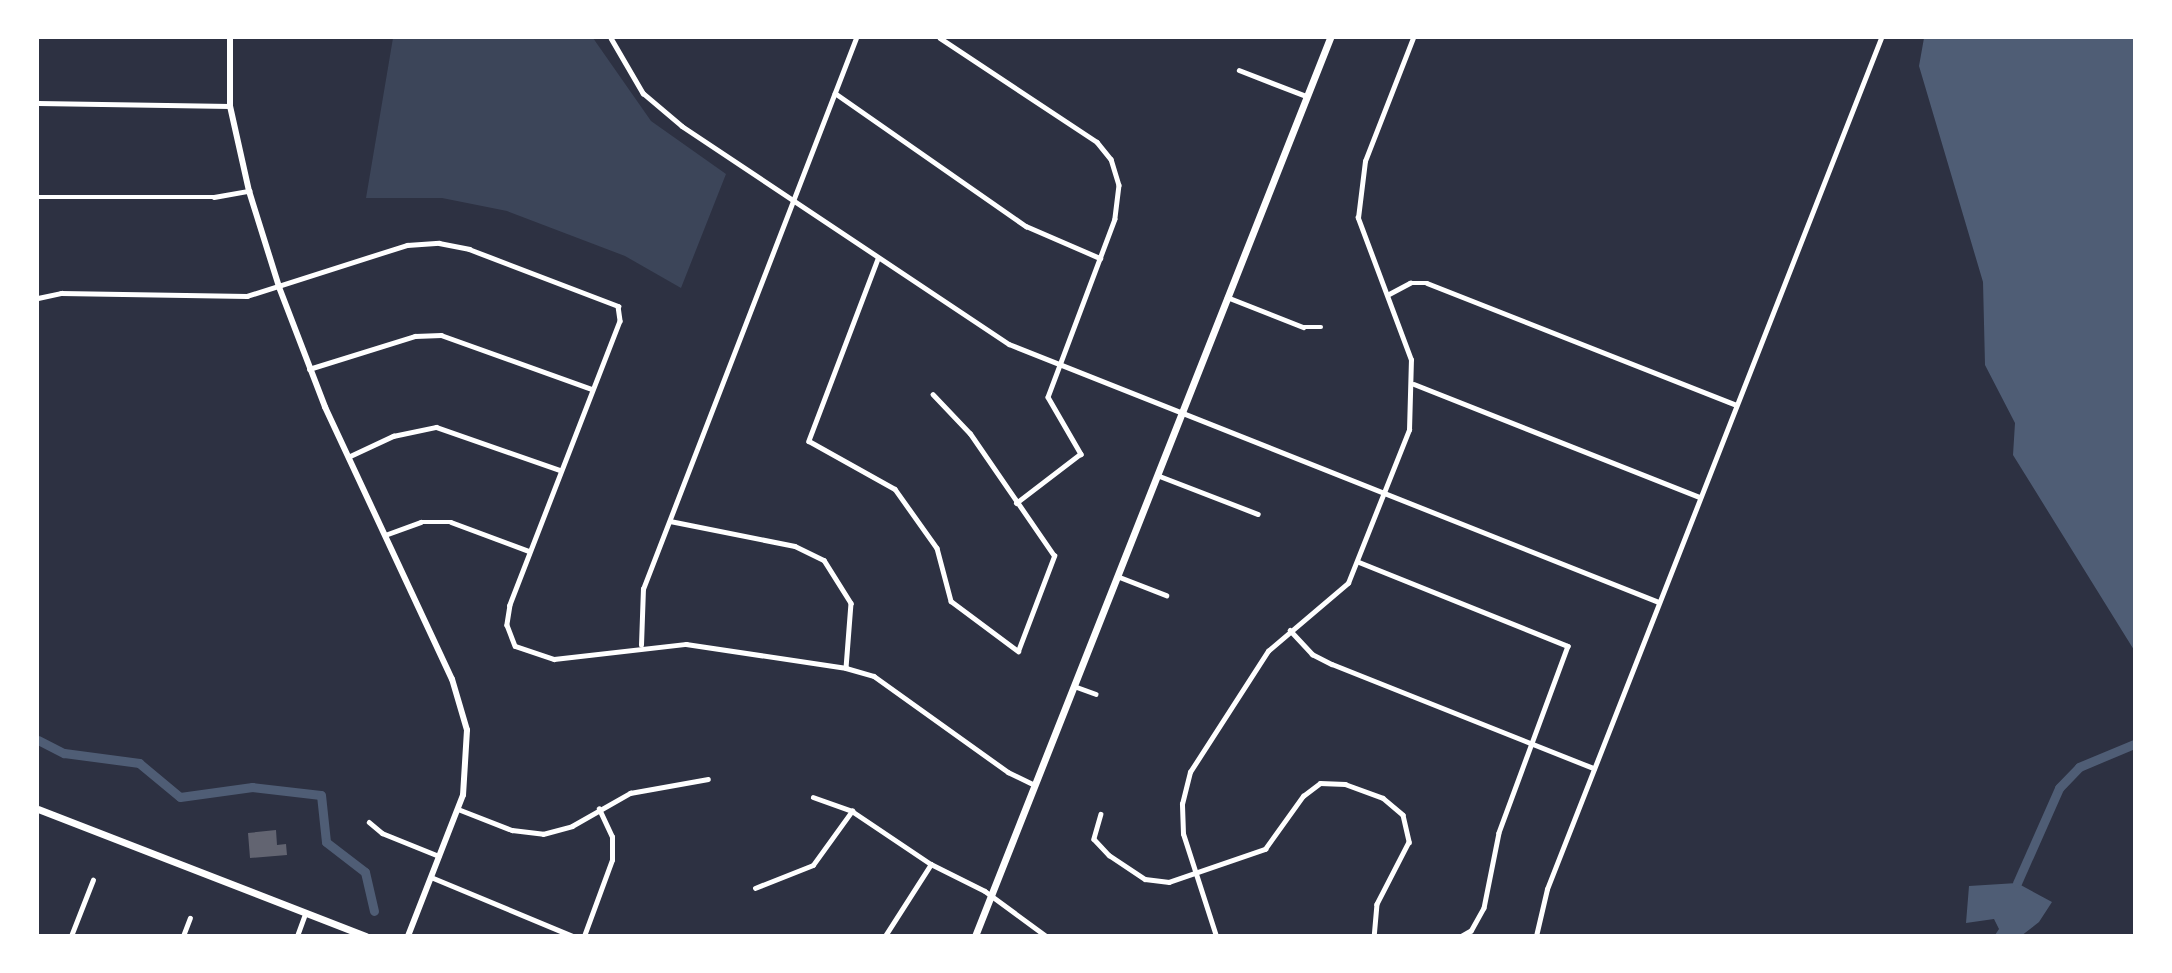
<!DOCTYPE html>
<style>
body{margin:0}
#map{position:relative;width:2172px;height:973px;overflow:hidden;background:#2d3142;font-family:Manrope,sans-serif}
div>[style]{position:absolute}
.green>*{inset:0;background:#3c4559}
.water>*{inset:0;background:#4f5d75}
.canal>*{height:9px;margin:-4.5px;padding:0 4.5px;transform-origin:4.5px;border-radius:4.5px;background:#4f5d75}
.building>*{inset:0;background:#626471}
.minor>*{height:4.5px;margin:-2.25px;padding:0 2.25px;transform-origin:2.25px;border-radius:2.25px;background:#fff}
.tertiary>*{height:6px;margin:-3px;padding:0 3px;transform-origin:3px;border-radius:3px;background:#fff}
.secondary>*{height:7px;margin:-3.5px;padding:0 3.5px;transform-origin:3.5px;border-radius:3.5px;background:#fff}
span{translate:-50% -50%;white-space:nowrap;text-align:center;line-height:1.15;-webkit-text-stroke:4.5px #fff;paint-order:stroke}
.frame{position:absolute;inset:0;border:39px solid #fff;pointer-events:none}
</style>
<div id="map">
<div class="green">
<i style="clip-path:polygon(393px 38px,593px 38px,651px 121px,726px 174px,681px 288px,625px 256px,507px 211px,442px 198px,366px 198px)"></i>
</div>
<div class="water">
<i style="clip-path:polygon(1924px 38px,2134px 38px,2134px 650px,2013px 455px,2015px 423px,1985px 365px,1983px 282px,1919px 66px)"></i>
<i style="clip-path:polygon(2017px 883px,2052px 902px,2039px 922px,2021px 936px,1995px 935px,1999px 929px,1994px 919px,1966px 923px,1969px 886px)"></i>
</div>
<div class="canal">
<i style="left:38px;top:740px;width:29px;rotate:27deg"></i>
<i style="left:64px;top:753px;width:76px;rotate:7.6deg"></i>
<i style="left:139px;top:763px;width:53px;rotate:39.7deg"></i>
<i style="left:180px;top:797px;width:73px;rotate:-7.9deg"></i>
<i style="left:252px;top:787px;width:69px;rotate:6.6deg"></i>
<i style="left:321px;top:795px;width:47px;rotate:83.9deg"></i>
<i style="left:326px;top:842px;width:49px;rotate:37.6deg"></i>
<i style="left:365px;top:872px;width:40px;rotate:77deg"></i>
<i style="left:2017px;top:883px;width:104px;rotate:-66.1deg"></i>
<i style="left:2059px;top:788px;width:29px;rotate:-46deg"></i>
<i style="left:2079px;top:767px;width:60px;rotate:-22.7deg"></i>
</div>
<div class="building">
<i style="clip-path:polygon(276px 830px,277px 845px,286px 844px,287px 855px,250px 858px,248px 833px)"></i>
</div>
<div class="minor">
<i style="left:611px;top:38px;width:64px;rotate:59.8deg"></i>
<i style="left:643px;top:93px;width:51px;rotate:40.2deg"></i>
<i style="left:682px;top:126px;width:393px;rotate:33.7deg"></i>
<i style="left:1009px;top:344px;width:699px;rotate:21.65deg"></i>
<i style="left:940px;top:38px;width:188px;rotate:33.5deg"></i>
<i style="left:1097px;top:142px;width:22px;rotate:51deg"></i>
<i style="left:1111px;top:159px;width:27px;rotate:73deg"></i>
<i style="left:1119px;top:185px;width:34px;rotate:97deg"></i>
<i style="left:1115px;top:219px;width:190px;rotate:110.6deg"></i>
<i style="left:1048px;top:397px;width:66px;rotate:59.9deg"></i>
<i style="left:1081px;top:454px;width:81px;rotate:142.6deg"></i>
<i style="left:1239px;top:70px;width:72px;rotate:21.2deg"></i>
<i style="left:835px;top:93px;width:233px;rotate:34.9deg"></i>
<i style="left:1026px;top:226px;width:81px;rotate:23.4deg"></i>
<i style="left:38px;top:103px;width:192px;rotate:0.9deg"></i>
<i style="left:38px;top:197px;width:176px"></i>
<i style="left:214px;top:197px;width:36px;rotate:-10deg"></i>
<i style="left:878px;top:259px;width:195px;rotate:110.8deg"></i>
<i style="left:809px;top:441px;width:98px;rotate:29.2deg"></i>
<i style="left:895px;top:489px;width:72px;rotate:54.6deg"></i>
<i style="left:937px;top:548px;width:55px;rotate:75.2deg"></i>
<i style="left:951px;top:601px;width:84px;rotate:36.7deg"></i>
<i style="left:1018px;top:651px;width:102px;rotate:-69.2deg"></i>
<i style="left:1054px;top:556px;width:148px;rotate:-124.5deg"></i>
<i style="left:970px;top:434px;width:54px;rotate:-133.5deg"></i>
<i style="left:1389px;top:294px;width:24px;rotate:-28deg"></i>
<i style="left:1410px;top:283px;width:17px"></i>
<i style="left:1427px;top:283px;width:332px;rotate:21.5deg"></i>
<i style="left:1227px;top:297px;width:82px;rotate:21.5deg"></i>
<i style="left:1303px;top:327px;width:18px"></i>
<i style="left:38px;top:298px;width:24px;rotate:-12deg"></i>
<i style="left:61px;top:293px;width:186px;rotate:0.9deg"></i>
<i style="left:247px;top:296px;width:168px;rotate:-17.7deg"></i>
<i style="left:407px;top:245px;width:32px;rotate:-4deg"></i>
<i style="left:439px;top:243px;width:31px;rotate:11deg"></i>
<i style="left:469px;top:249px;width:160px;rotate:20.9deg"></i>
<i style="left:618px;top:306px;width:15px;rotate:82deg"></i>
<i style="left:620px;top:321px;width:305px;rotate:111.2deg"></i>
<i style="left:510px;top:605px;width:20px;rotate:99deg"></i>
<i style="left:507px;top:625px;width:22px;rotate:69deg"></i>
<i style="left:515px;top:646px;width:41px;rotate:18.4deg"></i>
<i style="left:554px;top:659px;width:133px;rotate:-6.5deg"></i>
<i style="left:686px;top:644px;width:162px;rotate:8.5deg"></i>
<i style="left:846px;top:668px;width:29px;rotate:16deg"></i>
<i style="left:874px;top:676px;width:165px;rotate:35.6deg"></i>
<i style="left:1008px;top:772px;width:30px;rotate:26deg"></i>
<i style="left:309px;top:369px;width:111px;rotate:-17.3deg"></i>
<i style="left:415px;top:336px;width:26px;rotate:-2deg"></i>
<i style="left:441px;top:335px;width:160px;rotate:19.7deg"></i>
<i style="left:1414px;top:384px;width:307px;rotate:21.6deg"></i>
<i style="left:348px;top:457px;width:50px;rotate:-25deg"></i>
<i style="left:393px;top:436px;width:44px;rotate:-11.8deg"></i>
<i style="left:436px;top:427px;width:131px;rotate:19.1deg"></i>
<i style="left:1157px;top:475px;width:108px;rotate:21.1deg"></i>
<i style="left:670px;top:521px;width:127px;rotate:11.3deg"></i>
<i style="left:795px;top:546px;width:32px;rotate:26deg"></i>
<i style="left:824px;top:560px;width:51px;rotate:57.9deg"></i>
<i style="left:851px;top:603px;width:65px;rotate:94.4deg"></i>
<i style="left:385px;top:535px;width:38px;rotate:-20deg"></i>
<i style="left:421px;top:522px;width:30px"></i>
<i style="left:451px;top:522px;width:83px;rotate:20.4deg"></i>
<i style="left:1359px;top:562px;width:225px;rotate:21.9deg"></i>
<i style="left:1568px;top:646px;width:199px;rotate:110.3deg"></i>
<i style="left:1499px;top:833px;width:76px;rotate:101.3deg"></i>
<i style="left:1484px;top:908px;width:26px;rotate:119deg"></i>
<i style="left:1471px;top:931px;width:10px;rotate:151deg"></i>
<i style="left:1117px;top:576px;width:53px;rotate:21.2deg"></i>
<i style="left:1290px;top:630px;width:33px;rotate:47deg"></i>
<i style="left:1312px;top:654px;width:22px;rotate:27deg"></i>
<i style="left:1332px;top:664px;width:282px;rotate:21.7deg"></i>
<i style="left:641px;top:645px;width:56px;rotate:-88deg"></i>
<i style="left:643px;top:589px;width:591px;rotate:-68.86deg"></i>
<i style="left:1074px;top:686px;width:23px;rotate:20deg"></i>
<i style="left:813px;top:797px;width:41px;rotate:19.7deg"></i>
<i style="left:852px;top:811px;width:95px;rotate:33.9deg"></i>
<i style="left:931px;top:864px;width:60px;rotate:26.6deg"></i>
<i style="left:985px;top:891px;width:76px;rotate:36.4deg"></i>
<i style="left:458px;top:809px;width:58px;rotate:21.3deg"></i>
<i style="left:512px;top:830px;width:31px;rotate:7deg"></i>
<i style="left:543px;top:834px;width:30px;rotate:-15deg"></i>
<i style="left:572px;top:826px;width:67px;rotate:-29.6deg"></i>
<i style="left:630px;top:793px;width:79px;rotate:-10.2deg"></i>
<i style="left:1101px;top:814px;width:26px;rotate:106deg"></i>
<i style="left:1094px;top:839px;width:22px;rotate:47deg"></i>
<i style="left:1109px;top:855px;width:43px;rotate:33.7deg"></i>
<i style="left:1145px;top:879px;width:24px;rotate:7deg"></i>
<i style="left:1169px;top:882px;width:102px;rotate:-19deg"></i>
<i style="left:1265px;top:849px;width:65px;rotate:-54.4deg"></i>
<i style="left:1303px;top:796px;width:21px;rotate:-37deg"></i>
<i style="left:1320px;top:783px;width:25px;rotate:2deg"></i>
<i style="left:1345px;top:784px;width:40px;rotate:20.2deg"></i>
<i style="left:1383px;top:798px;width:26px;rotate:40deg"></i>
<i style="left:1403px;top:815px;width:28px;rotate:77deg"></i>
<i style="left:1409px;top:842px;width:70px;rotate:117.3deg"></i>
<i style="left:1377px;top:904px;width:32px;rotate:95deg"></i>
<i style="left:369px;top:822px;width:17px;rotate:40deg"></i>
<i style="left:382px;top:833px;width:61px;rotate:22deg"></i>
<i style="left:431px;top:877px;width:154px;rotate:22.6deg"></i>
<i style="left:755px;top:888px;width:62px;rotate:-21.6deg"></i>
<i style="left:813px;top:865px;width:67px;rotate:-54.2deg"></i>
<i style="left:71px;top:936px;width:60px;rotate:-68.6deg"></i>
<i style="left:183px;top:936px;width:19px;rotate:-69deg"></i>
<i style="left:297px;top:936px;width:23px;rotate:-70deg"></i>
<i style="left:584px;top:936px;width:81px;rotate:-69.8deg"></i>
<i style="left:612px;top:860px;width:23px;rotate:-90deg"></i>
<i style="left:612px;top:837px;width:31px;rotate:-115deg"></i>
<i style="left:885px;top:936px;width:85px;rotate:-57.4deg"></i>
<i style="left:1216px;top:936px;width:107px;rotate:-107.9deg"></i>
<i style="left:1183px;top:834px;width:30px;rotate:-92deg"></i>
<i style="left:1182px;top:804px;width:33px;rotate:-76deg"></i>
<i style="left:1190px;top:772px;width:144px;rotate:-57.2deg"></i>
<i style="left:1268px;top:651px;width:105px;rotate:-40.4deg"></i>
<i style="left:1348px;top:583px;width:165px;rotate:-68.3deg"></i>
<i style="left:1409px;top:430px;width:70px;rotate:-88.4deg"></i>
<i style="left:1411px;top:360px;width:152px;rotate:-110.5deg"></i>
<i style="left:1358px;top:218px;width:57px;rotate:-83deg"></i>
<i style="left:1365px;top:161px;width:132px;rotate:-68.7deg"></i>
<i style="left:1536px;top:936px;width:48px;rotate:-76.8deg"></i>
<i style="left:1547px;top:889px;width:914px;rotate:-68.57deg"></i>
</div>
<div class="tertiary">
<i style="left:230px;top:38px;width:68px;rotate:90deg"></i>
<i style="left:230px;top:106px;width:87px;rotate:77.4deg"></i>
<i style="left:249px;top:191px;width:101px;rotate:72.6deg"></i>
<i style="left:279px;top:287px;width:129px;rotate:69deg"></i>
<i style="left:325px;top:407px;width:300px;rotate:65deg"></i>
<i style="left:452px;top:679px;width:53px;rotate:73.6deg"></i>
<i style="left:467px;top:730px;width:65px;rotate:93.5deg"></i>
<i style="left:463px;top:795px;width:151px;rotate:111.3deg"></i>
</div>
<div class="secondary">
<i style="left:38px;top:809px;width:352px;rotate:21.2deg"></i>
<i style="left:975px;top:936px;width:966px;rotate:-68.43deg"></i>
</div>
<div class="frame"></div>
</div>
